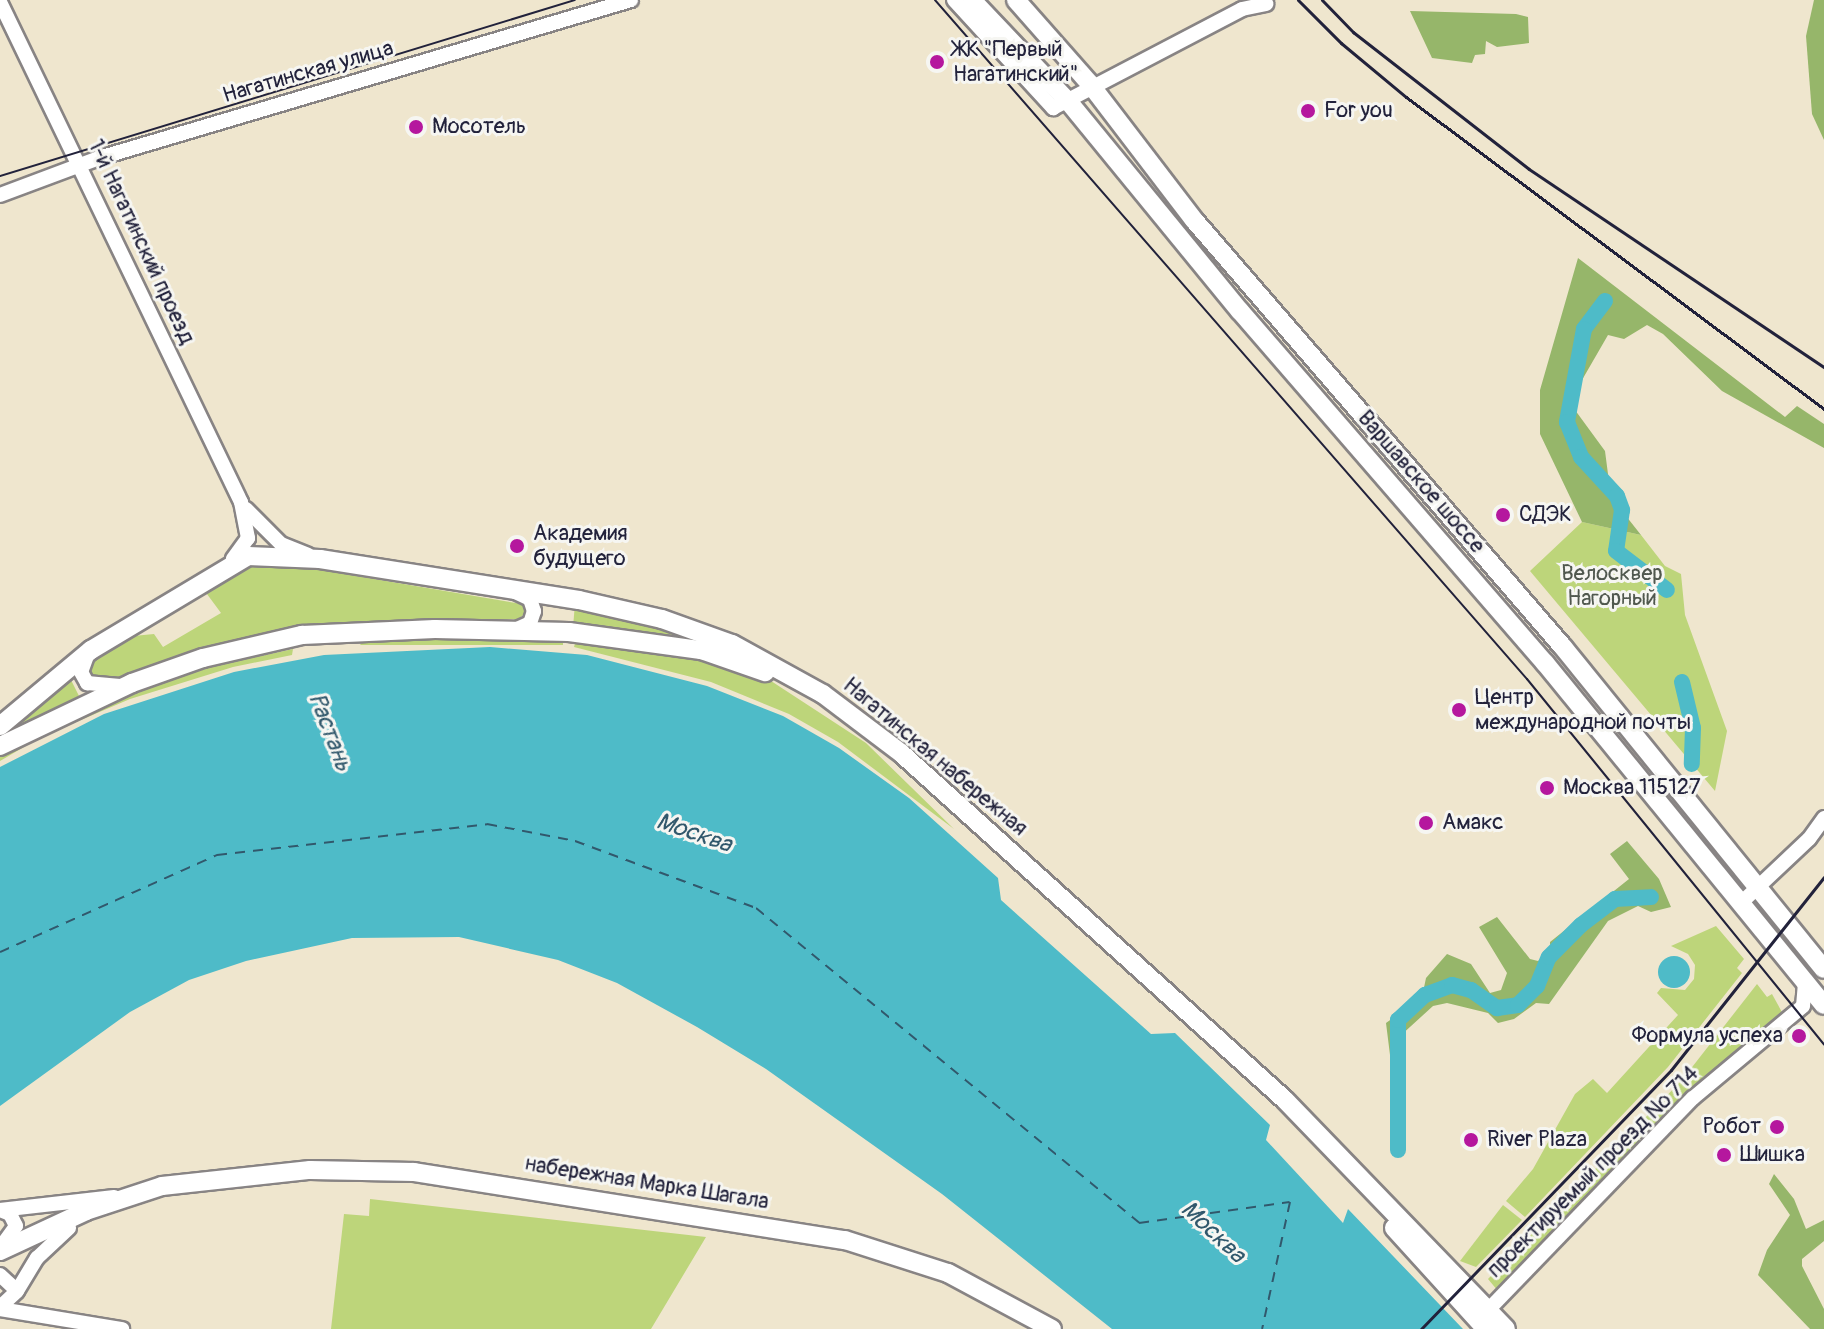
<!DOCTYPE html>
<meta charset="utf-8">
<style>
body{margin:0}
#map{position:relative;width:1824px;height:1329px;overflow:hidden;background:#efe6ce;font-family:Pangolin,sans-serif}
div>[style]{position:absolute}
.green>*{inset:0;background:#bdd57a}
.forest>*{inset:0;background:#96b66a}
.water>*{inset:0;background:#4ebbc8}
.round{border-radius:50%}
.river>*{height:16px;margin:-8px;padding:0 8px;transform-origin:8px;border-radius:8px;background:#4ebbc8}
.ferry>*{height:2px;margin-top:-1px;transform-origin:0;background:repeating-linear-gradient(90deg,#31586c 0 10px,transparent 0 18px)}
.roads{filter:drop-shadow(2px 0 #888484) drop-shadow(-2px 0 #888484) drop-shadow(0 2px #888484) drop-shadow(0 -2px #888484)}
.minor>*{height:14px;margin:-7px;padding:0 7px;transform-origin:7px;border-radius:7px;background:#fff}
.major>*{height:18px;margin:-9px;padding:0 9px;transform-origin:9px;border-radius:9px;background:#fff}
.tram>*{height:2px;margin:-1px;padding:0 1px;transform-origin:1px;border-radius:1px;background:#22223b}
.rail>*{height:3px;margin:-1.5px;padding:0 1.5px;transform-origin:1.5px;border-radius:1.5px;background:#22223b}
.dots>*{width:22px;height:22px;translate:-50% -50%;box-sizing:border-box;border:4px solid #f6f6f2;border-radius:50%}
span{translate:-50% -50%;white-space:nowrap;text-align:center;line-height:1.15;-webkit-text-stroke:6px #f6f6f2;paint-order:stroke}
.poi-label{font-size:22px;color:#22223b}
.left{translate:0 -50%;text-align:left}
.right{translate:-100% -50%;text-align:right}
.street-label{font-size:22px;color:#22223b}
.park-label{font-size:22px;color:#50584e}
.water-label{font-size:24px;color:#31586c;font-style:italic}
</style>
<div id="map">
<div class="green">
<i style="clip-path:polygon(1582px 522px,1641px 535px,1665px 566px,1681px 574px,1685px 615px,1727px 731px,1715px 791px,1530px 571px)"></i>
<i style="clip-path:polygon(255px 564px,321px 570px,522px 604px,527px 611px,519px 619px,312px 626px,255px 635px,111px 683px,91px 674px,94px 656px,123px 637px,154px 634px,163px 647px,221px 613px,204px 590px,226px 574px)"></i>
<i style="clip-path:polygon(575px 604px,606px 611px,731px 649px,573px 627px)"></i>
<i style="clip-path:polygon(429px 636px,563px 638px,563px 645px,360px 645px,365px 639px)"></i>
<i style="clip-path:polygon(576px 640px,734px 666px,768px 679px,866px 743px,954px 829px,838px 742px,789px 714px,711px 682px,574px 647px)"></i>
<i style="clip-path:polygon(293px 649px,292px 655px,233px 667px,130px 699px,41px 737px,0 761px,0 754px,109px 700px,211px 667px)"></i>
<i style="clip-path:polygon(69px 676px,79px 696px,12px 729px)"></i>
<i style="clip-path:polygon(1716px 926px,1744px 959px,1737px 968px,1742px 973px,1668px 1067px,1525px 1217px,1506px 1201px,1533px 1169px,1575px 1094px,1593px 1079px,1607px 1093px,1678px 1015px,1657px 993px,1661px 988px,1685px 990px,1694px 979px,1695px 965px,1688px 954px,1671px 946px)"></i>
<i style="clip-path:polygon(1757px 984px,1767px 997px,1772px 994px,1783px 1014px,1498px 1291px,1488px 1279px,1682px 1080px)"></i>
<i style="clip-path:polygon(370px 1199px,706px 1237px,651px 1329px,331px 1329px,344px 1214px,369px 1216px)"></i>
<i style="clip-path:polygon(1503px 1205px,1522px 1220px,1476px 1267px,1460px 1261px)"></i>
</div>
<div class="forest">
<i style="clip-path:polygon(1814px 0,1824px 0,1824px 140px,1812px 114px,1806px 36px)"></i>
<i style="clip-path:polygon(1410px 11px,1516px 14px,1528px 17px,1529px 43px,1497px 47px,1486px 41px,1485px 54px,1475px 55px,1472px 63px,1432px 58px)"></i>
<i style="clip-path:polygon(1578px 258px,1785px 417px,1797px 406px,1824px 424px,1824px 448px,1722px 391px,1663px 334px,1647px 325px,1624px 339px,1608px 335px,1582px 380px,1575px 410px,1605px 451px,1611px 497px,1641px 535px,1582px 522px,1540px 434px,1540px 390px)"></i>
<i style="clip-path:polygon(1627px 841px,1659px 879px,1671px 907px,1651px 912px,1638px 906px,1608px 921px,1549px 1004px,1536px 1003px,1514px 1019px,1498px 1023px,1488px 1013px,1447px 1003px,1433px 1006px,1399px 1037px,1403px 1086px,1394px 1087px,1386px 1023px,1422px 997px,1426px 978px,1447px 954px,1471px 964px,1490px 993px,1501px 990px,1507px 973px,1479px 927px,1497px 917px,1530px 959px,1538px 961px,1550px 951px,1550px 942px,1629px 879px,1610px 854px)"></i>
<i style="clip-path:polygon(1774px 1174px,1794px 1199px,1806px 1229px,1824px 1220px,1824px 1241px,1802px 1259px,1802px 1266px,1824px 1309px,1824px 1329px,1810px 1329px,1758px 1275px,1767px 1250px,1790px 1215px,1769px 1184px)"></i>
</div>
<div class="water">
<i style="clip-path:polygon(490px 647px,587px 655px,707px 686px,783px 716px,839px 748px,909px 798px,998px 878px,1001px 900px,1151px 1034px,1175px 1033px,1270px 1125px,1266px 1140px,1343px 1223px,1348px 1209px,1463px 1329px,1112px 1329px,942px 1194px,766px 1069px,697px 1027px,617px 983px,558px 960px,459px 937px,352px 938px,246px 961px,189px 980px,130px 1012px,0 1106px,0 767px,104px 714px,234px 672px,324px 655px)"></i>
<i class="round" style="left:1658px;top:956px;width:32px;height:32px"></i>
</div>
<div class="river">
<i style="left:1605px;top:301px;width:35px;rotate:127deg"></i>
<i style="left:1584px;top:329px;width:95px;rotate:100.4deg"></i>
<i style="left:1567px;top:422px;width:38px;rotate:68deg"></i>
<i style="left:1581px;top:457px;width:53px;rotate:47.3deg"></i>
<i style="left:1617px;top:496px;width:15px;rotate:70deg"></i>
<i style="left:1622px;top:510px;width:41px;rotate:98.3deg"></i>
<i style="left:1616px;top:551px;width:64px;rotate:37.4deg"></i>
<i style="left:1682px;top:682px;width:47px;rotate:76.6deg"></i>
<i style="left:1693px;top:728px;width:36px;rotate:92deg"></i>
<i style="left:1398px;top:1150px;width:130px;rotate:-90deg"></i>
<i style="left:1398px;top:1020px;width:37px;rotate:-43deg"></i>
<i style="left:1425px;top:995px;width:29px;rotate:-20deg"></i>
<i style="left:1452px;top:985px;width:20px;rotate:15deg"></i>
<i style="left:1471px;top:990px;width:32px;rotate:35deg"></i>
<i style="left:1497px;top:1008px;width:21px;rotate:-8deg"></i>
<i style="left:1518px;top:1005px;width:27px;rotate:-45deg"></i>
<i style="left:1537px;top:986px;width:31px;rotate:-68deg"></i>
<i style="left:1549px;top:957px;width:45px;rotate:-45deg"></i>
<i style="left:1581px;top:925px;width:43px;rotate:-37.4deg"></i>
<i style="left:1615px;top:899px;width:36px;rotate:-3deg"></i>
</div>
<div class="ferry">
<i style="left:0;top:952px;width:238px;rotate:-24.1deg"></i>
<i style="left:217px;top:855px;width:272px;rotate:-6.5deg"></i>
<i style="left:487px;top:824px;width:90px;rotate:10.9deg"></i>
<i style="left:575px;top:841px;width:193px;rotate:20.3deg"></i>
<i style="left:756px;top:908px;width:496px;rotate:39.4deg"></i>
<i style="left:1139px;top:1223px;width:152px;rotate:-7.9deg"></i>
<i style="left:1290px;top:1202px;width:130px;rotate:102.4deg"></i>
</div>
<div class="roads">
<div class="minor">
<i style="left:954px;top:0;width:147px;rotate:47.5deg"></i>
<i style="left:1053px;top:108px;width:213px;rotate:-27.6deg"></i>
<i style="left:1242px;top:9px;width:25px;rotate:-12deg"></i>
<i style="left:0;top:2px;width:555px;rotate:64.27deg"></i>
<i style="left:241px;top:502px;width:37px;rotate:79deg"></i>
<i style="left:248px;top:538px;width:26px;rotate:126deg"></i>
<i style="left:0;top:195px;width:106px;rotate:-20.5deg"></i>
<i style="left:99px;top:158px;width:555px;rotate:-16.54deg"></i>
<i style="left:246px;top:509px;width:49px;rotate:45deg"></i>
<i style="left:281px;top:544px;width:29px;rotate:22deg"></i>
<i style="left:515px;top:592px;width:17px;rotate:25deg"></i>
<i style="left:530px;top:599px;width:13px;rotate:72deg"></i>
<i style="left:534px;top:611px;width:13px;rotate:108deg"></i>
<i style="left:530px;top:623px;width:14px;rotate:155deg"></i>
<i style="left:88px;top:653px;width:20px;rotate:110deg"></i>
<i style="left:81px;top:672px;width:13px;rotate:61deg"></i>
<i style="left:87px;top:683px;width:33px;rotate:5deg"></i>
<i style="left:1741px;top:903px;width:93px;rotate:-43.3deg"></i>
<i style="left:1809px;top:839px;width:26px;rotate:-54deg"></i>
<i style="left:0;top:1210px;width:115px;rotate:-6.5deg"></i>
<i style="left:0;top:1210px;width:11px;rotate:22deg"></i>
<i style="left:10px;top:1214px;width:13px;rotate:63deg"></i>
<i style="left:16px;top:1226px;width:26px;rotate:126deg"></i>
<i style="left:0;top:1275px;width:23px;rotate:43deg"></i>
<i style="left:0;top:1307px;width:23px;rotate:-43deg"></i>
<i style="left:17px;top:1291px;width:39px;rotate:-59deg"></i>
<i style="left:37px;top:1258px;width:44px;rotate:-43.2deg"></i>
<i style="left:0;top:1309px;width:124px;rotate:9.3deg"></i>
<i style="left:1489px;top:1309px;width:293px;rotate:-46deg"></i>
<i style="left:1693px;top:1098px;width:143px;rotate:-39.9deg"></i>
<i style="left:1803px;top:1006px;width:24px;rotate:-85deg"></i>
</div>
<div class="major">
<i style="left:972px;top:0;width:139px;rotate:46.5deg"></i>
<i style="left:1068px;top:101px;width:271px;rotate:50.7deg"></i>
<i style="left:1240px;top:311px;width:466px;rotate:49.1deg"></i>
<i style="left:1545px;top:663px;width:441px;rotate:50.8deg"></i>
<i style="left:1016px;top:0;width:112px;rotate:48.6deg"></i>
<i style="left:1090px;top:84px;width:171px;rotate:52.6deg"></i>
<i style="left:1194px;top:220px;width:564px;rotate:49.17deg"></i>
<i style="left:1563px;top:647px;width:414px;rotate:51deg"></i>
<i style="left:0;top:726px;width:119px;rotate:-39.9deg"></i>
<i style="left:91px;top:650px;width:183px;rotate:-30.9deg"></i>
<i style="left:248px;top:556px;width:72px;rotate:2.4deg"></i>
<i style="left:320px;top:559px;width:262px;rotate:9deg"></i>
<i style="left:579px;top:600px;width:85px;rotate:12.9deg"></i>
<i style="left:662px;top:619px;width:74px;rotate:19.7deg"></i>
<i style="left:732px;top:644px;width:104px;rotate:28.8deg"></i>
<i style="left:823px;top:694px;width:98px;rotate:37.1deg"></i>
<i style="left:901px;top:753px;width:518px;rotate:42.1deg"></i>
<i style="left:1285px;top:1100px;width:318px;rotate:46deg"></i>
<i style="left:0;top:746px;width:146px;rotate:-25.5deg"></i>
<i style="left:132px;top:683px;width:75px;rotate:-19.4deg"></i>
<i style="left:203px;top:658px;width:102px;rotate:-13.1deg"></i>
<i style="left:302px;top:635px;width:133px;rotate:-2.6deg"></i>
<i style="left:435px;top:629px;width:134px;rotate:1.3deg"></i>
<i style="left:569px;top:632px;width:133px;rotate:7.8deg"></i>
<i style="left:701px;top:650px;width:68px;rotate:19deg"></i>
<i style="left:1394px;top:1228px;width:137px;rotate:47.7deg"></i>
<i style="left:0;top:1251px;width:95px;rotate:-24.9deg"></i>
<i style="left:86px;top:1211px;width:80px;rotate:-18.2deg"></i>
<i style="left:162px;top:1186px;width:149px;rotate:-6.2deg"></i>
<i style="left:310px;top:1170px;width:104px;rotate:1.1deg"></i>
<i style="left:414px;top:1172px;width:436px;rotate:9deg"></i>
<i style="left:845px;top:1240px;width:108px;rotate:17.8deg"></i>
<i style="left:948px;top:1273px;width:118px;rotate:28.3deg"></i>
</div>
</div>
<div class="tram">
<i style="left:935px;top:0;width:901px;rotate:48.92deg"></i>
<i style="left:1527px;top:679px;width:471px;rotate:50.9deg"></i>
<i style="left:0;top:176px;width:601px;rotate:-17.02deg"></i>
</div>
<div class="rail">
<i style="left:1298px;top:0;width:61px;rotate:45deg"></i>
<i style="left:1341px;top:43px;width:85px;rotate:39.7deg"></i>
<i style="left:1406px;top:97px;width:522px;rotate:36.74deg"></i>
<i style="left:1322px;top:0;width:45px;rotate:45.9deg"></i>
<i style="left:1353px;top:32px;width:223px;rotate:37.9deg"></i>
<i style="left:1529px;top:169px;width:355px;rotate:33.9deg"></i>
<i style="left:1421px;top:1329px;width:360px;rotate:-46deg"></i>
<i style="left:1671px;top:1070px;width:246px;rotate:-51.6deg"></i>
</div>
<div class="dots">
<i style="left:937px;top:62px;background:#b5179e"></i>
<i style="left:1308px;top:111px;background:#b5179e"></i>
<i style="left:416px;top:127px;background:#b5179e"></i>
<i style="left:1503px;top:515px;background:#b5179e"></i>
<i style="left:517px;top:546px;background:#b5179e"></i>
<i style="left:1459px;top:710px;background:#b5179e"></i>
<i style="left:1547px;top:788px;background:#b5179e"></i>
<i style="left:1426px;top:823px;background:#b5179e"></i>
<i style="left:1799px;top:1036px;background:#b5179e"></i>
<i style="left:1777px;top:1127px;background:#b5179e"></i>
<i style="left:1471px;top:1140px;background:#b5179e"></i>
<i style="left:1724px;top:1155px;background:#b5179e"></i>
</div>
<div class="poi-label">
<span class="left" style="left:953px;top:62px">ЖК "Первый<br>Нагатинский"</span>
<span class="left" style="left:1324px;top:111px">For you</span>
<span class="left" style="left:432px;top:127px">Мосотель</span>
<span class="left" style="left:1519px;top:515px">СДЭК</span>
<span class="left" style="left:533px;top:546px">Академия<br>будущего</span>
<span class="left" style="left:1475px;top:710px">Центр<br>международной почты</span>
<span class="left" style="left:1563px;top:788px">Москва 115127</span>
<span class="left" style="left:1442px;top:823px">Амакс</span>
<span class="right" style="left:1783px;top:1036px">Формула успеха</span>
<span class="right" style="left:1761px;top:1127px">Робот</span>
<span class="left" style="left:1487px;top:1140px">River Plaza</span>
<span class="left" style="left:1740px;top:1155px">Шишка</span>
</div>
<div class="street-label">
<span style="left:308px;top:72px;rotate:-16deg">Нагатинская улица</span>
<span style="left:141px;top:242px;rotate:65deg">1-й Нагатинский проезд</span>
<span style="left:1421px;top:482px;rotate:49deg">Варшавское шоссе</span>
<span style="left:935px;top:757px;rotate:40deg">Нагатинская набережная</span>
<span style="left:1593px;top:1172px;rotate:-45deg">проектируемый проезд № 714</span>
<span style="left:647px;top:1183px;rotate:9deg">набережная Марка Шагала</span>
</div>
<div class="park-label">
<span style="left:1612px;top:586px">Велосквер<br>Нагорный</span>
</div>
<div class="water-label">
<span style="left:330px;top:732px;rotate:69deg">Растань</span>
<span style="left:694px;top:833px;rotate:19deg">Москва</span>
<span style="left:1213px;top:1232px;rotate:43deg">Москва</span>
</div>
</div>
